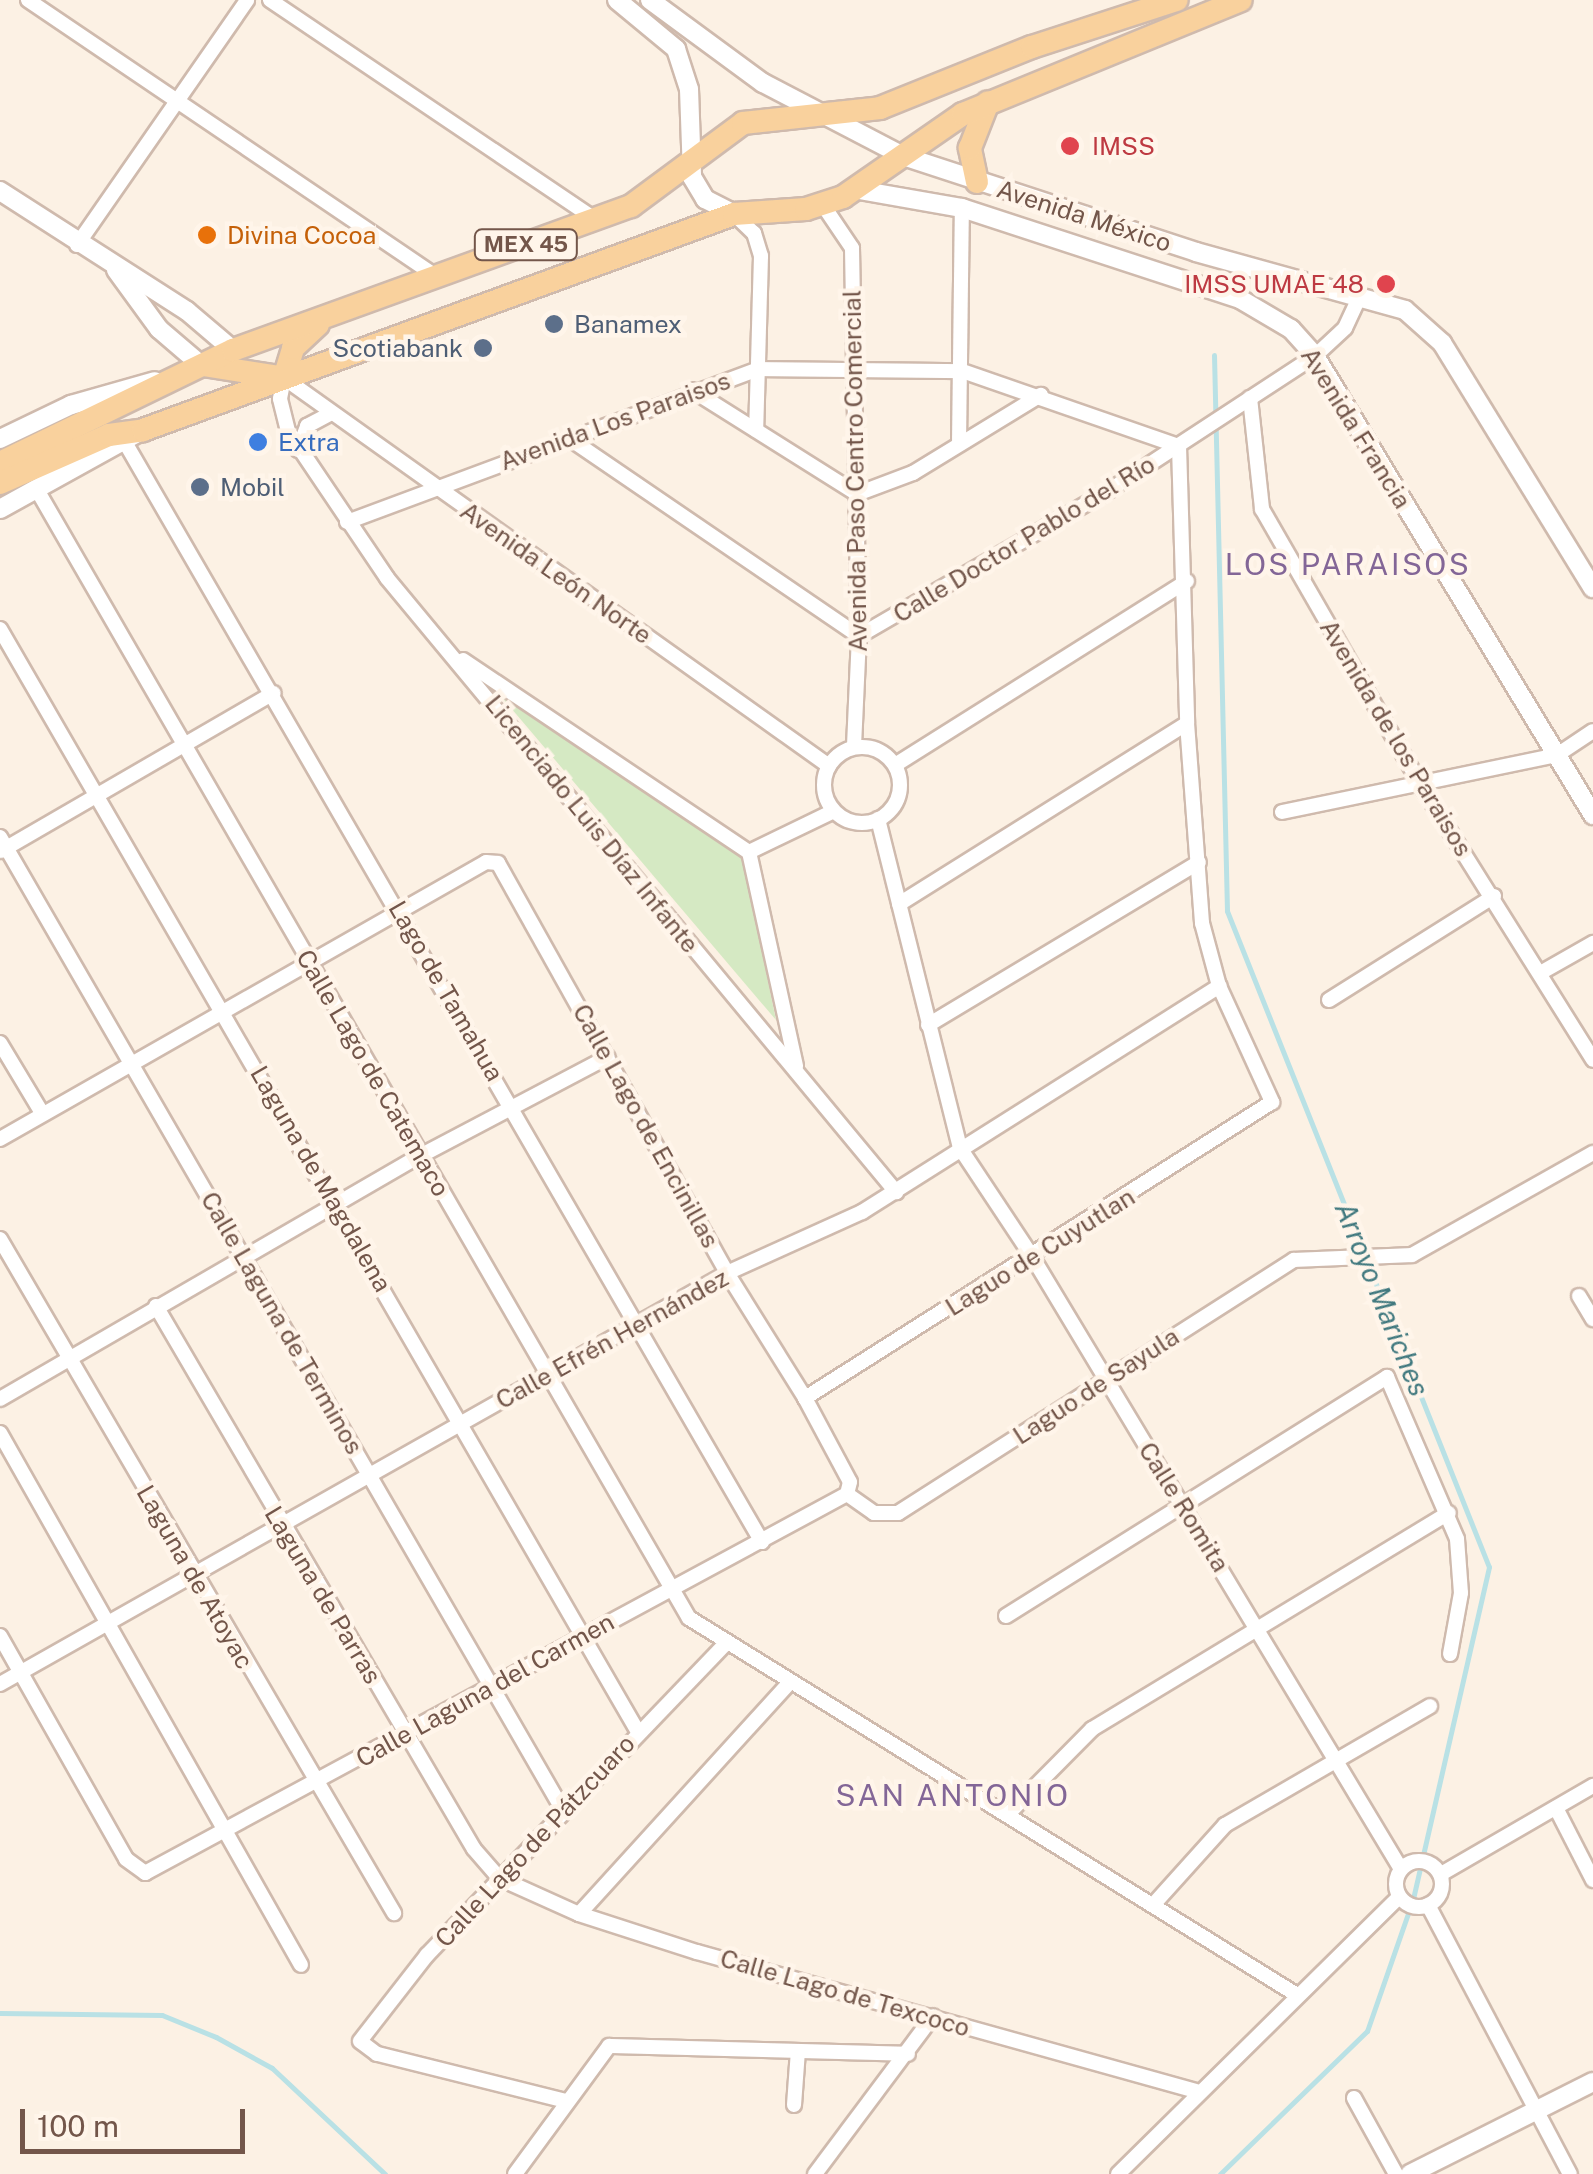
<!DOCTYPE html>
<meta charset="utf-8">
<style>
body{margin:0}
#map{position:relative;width:1593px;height:2174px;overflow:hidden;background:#fcf1e4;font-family:"Public Sans",sans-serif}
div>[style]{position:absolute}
.green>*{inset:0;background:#d5e9c3}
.stream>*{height:5px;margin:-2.5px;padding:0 2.5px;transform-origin:2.5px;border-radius:2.5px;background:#b9e1e5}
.roads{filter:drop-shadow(2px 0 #cfbaad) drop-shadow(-2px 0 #cfbaad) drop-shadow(0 2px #cfbaad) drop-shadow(0 -2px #cfbaad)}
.minor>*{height:14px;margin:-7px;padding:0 7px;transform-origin:7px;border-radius:7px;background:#fff}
.minor>.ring{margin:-7px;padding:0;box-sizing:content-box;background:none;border:14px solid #fff;border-radius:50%}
.tertiary>*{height:18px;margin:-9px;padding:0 9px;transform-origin:9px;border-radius:9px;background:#fff}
.primary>*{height:22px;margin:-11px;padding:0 11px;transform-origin:11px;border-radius:11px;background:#f9d19d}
.dots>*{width:28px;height:28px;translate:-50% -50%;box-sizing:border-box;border:5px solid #fff5ea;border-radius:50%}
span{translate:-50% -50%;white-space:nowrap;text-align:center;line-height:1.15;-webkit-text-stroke:9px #fff5ea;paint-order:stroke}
.shield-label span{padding:2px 8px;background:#fff5ea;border:2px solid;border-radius:8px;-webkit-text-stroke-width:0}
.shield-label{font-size:22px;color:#73564a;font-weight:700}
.health-label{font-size:25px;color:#be3a42}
.left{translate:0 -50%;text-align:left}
.right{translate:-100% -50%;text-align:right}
.street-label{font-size:25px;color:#73564a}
.food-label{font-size:25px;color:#c56008}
.service-label{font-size:25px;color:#4e5e75}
.shop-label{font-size:25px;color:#366cbe}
.water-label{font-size:28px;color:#41797f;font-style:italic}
.quarter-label{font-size:30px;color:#836697;letter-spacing:2.5px}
.scale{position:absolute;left:20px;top:2109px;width:225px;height:45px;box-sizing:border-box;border:5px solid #73564a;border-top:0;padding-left:12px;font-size:30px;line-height:35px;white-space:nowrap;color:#73564a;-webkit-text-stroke:8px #fff5ea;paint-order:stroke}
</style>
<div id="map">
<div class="green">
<i style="clip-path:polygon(488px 681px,739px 841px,776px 1020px)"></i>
</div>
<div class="stream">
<i style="left:1214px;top:355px;width:556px;rotate:88.66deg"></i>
<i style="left:1227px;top:911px;width:706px;rotate:68.23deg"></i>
<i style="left:1489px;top:1567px;width:341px;rotate:102.9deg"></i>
<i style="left:1413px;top:1899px;width:140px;rotate:109.2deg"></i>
<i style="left:1367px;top:2031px;width:205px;rotate:135.8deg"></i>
<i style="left:0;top:2013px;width:162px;rotate:0.7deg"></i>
<i style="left:162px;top:2015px;width:58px;rotate:22.2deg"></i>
<i style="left:216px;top:2037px;width:64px;rotate:29deg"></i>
<i style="left:272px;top:2068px;width:155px;rotate:43.2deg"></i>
</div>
<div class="roads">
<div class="minor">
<i style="left:28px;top:0;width:494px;rotate:34.1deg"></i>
<i style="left:270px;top:0;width:393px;rotate:34deg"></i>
<i style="left:823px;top:205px;width:52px;rotate:56deg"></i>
<i style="left:852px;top:248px;width:388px;rotate:89deg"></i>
<i style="left:859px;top:636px;width:111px;rotate:92.6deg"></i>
<i style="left:734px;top:214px;width:28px;rotate:44deg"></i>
<i style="left:754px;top:233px;width:24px;rotate:73deg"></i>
<i style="left:761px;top:256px;width:174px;rotate:91.6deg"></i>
<i style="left:77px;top:245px;width:298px;rotate:-55.2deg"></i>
<i style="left:692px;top:390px;width:195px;rotate:32.2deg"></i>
<i style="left:1250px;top:398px;width:112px;rotate:83.8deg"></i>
<i style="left:1262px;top:509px;width:321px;rotate:60.1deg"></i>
<i style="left:1422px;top:787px;width:322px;rotate:57.9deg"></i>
<i style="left:570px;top:439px;width:350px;rotate:34.3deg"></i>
<i style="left:126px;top:444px;width:1269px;rotate:59.92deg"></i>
<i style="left:959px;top:444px;width:236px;rotate:-89.3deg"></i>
<i style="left:298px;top:450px;width:26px;rotate:-69deg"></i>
<i style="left:307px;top:426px;width:27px;rotate:-28deg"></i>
<i style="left:36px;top:488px;width:1305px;rotate:59.98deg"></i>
<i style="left:689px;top:1618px;width:715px;rotate:31.8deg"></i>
<i style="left:857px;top:494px;width:60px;rotate:-20.6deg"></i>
<i style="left:913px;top:473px;width:150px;rotate:-31.4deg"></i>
<i style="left:347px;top:522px;width:439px;rotate:-20.4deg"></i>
<i style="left:759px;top:369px;width:203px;rotate:0.6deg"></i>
<i style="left:962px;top:371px;width:230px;rotate:19.1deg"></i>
<i style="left:1179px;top:446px;width:277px;rotate:88.3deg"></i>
<i style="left:1187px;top:723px;width:201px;rotate:85.7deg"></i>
<i style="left:1202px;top:923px;width:65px;rotate:74.9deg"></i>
<i style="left:1219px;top:986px;width:128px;rotate:65.4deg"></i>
<i style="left:1272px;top:1102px;width:553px;rotate:147.63deg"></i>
<i style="left:0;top:629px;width:1274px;rotate:59.95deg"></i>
<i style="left:859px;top:636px;width:294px;rotate:-30.2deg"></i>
<i style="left:1113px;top:488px;width:241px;rotate:-33.2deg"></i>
<i style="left:1315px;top:356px;width:41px;rotate:-43deg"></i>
<i style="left:1345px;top:328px;width:35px;rotate:-65deg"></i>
<i style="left:463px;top:660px;width:344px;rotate:33.9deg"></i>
<i class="ring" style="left:824px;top:747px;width:62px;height:62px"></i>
<i style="left:895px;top:765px;width:345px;rotate:-32.2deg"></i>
<i style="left:829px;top:766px;width:669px;rotate:-144.55deg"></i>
<i style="left:284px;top:378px;width:21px;rotate:101deg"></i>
<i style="left:280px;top:399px;width:33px;rotate:76deg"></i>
<i style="left:288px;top:431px;width:177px;rotate:56deg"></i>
<i style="left:387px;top:578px;width:798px;rotate:50.34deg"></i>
<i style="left:1282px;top:812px;width:281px;rotate:-11.7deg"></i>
<i style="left:1557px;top:755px;width:43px;rotate:-33.7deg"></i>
<i style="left:878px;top:819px;width:339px;rotate:76deg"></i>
<i style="left:960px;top:1148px;width:132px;rotate:56.4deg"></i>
<i style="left:1033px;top:1258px;width:713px;rotate:58.94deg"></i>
<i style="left:0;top:837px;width:1124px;rotate:59.95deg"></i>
<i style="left:1px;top:851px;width:315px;rotate:-30.1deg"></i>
<i style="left:749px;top:852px;width:219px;rotate:77.6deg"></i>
<i style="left:749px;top:852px;width:94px;rotate:-25.8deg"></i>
<i style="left:899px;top:904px;width:340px;rotate:-32.1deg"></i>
<i style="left:1542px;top:972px;width:59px;rotate:-29.6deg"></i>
<i style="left:1329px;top:1000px;width:195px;rotate:-32.2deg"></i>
<i style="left:928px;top:1025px;width:316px;rotate:-31deg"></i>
<i style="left:0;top:1043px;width:82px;rotate:59deg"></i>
<i style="left:0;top:1139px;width:559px;rotate:-29.68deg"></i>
<i style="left:486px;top:862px;width:12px;rotate:5deg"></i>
<i style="left:498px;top:863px;width:470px;rotate:60.8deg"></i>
<i style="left:727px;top:1273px;width:147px;rotate:58deg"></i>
<i style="left:805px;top:1398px;width:95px;rotate:61.8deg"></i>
<i style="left:850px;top:1482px;width:12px;rotate:104deg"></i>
<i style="left:0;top:1239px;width:781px;rotate:59.69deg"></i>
<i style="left:1579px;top:1296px;width:27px;rotate:59deg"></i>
<i style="left:156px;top:1306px;width:629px;rotate:59.65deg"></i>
<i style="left:474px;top:1849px;width:38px;rotate:49deg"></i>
<i style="left:499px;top:1878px;width:88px;rotate:24.2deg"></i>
<i style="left:579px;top:1914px;width:124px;rotate:17.9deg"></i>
<i style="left:697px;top:1952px;width:518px;rotate:15.57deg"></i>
<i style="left:0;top:1399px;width:485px;rotate:-30.1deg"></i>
<i style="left:420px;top:1156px;width:212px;rotate:-27.8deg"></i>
<i style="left:0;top:1433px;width:611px;rotate:60.5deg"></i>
<i style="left:847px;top:1494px;width:33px;rotate:35deg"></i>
<i style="left:874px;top:1513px;width:24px"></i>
<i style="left:898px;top:1513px;width:470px;rotate:-32.6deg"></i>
<i style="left:1294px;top:1260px;width:118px;rotate:-2.4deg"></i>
<i style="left:1412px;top:1255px;width:208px;rotate:-29.4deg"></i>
<i style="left:1006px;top:1616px;width:450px;rotate:-32.1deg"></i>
<i style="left:1387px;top:1377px;width:176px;rotate:66.6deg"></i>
<i style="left:1457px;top:1539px;width:54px;rotate:85.8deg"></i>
<i style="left:1461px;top:1593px;width:62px;rotate:100.2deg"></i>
<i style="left:0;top:1636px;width:256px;rotate:60.5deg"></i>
<i style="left:126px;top:1859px;width:24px;rotate:36deg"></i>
<i style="left:145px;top:1873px;width:798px;rotate:-28.36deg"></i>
<i style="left:0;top:1684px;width:835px;rotate:-29.48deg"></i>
<i style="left:727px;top:1273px;width:148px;rotate:-24.3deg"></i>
<i style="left:862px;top:1212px;width:423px;rotate:-32.3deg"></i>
<i style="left:1556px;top:1808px;width:81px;rotate:62.8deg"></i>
<i style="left:1007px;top:1815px;width:121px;rotate:-45.3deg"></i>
<i style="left:1092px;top:1729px;width:417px;rotate:-31.2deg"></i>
<i class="ring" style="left:1396px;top:1861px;width:32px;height:32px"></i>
<i style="left:1441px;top:1874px;width:176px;rotate:-30.1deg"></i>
<i style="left:1153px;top:1905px;width:108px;rotate:-48deg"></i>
<i style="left:1225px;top:1825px;width:237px;rotate:-30.1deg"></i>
<i style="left:1428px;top:1905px;width:304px;rotate:62.2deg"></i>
<i style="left:579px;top:1914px;width:312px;rotate:-47.7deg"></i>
<i style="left:1354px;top:2098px;width:87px;rotate:61.1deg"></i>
<i style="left:566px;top:2101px;width:195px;rotate:-166deg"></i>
<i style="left:377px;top:2054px;width:21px;rotate:-143deg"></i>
<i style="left:360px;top:2041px;width:109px;rotate:-52.1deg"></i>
<i style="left:427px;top:1955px;width:429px;rotate:-46.2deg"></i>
<i style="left:794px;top:2105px;width:54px;rotate:-85.8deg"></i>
<i style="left:515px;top:2174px;width:159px;rotate:-53.7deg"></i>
<i style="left:609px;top:2046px;width:299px;rotate:1.5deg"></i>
<i style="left:815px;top:2174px;width:197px;rotate:-53.2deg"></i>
<i style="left:1118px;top:2174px;width:395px;rotate:-44.6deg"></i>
</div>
<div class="tertiary">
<i style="left:617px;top:0;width:77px;rotate:39.7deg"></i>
<i style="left:676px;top:49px;width:42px;rotate:72deg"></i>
<i style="left:689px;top:89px;width:88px;rotate:88deg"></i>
<i style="left:692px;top:177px;width:26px;rotate:59deg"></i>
<i style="left:705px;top:199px;width:33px;rotate:27deg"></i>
<i style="left:650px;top:0;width:140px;rotate:36.3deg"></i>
<i style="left:763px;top:83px;width:158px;rotate:27.5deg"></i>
<i style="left:903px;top:156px;width:308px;rotate:18.1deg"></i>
<i style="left:1196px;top:252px;width:217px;rotate:15.5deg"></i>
<i style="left:1405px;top:310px;width:50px;rotate:41.7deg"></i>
<i style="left:1442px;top:343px;width:288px;rotate:58.4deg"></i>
<i style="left:859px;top:190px;width:105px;rotate:9.9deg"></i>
<i style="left:962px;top:208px;width:293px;rotate:18.1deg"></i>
<i style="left:1240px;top:299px;width:59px;rotate:30.5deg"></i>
<i style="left:1291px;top:329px;width:36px;rotate:48deg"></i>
<i style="left:1315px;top:356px;width:537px;rotate:58.8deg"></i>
<i style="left:0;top:191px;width:222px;rotate:32.7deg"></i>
<i style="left:187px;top:311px;width:60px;rotate:40.3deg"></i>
<i style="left:116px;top:270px;width:73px;rotate:53.9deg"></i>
<i style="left:159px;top:329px;width:54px;rotate:40.5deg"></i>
<i style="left:0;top:439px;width:79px;rotate:-25.6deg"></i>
<i style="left:71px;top:405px;width:87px;rotate:-15.9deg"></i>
<i style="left:0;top:509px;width:163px;rotate:-28.9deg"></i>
<i style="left:1410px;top:2174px;width:205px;rotate:-26.7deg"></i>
</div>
<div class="primary">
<i style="left:977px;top:182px;width:35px;rotate:-102deg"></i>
<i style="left:970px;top:148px;width:49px;rotate:-68.6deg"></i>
<i style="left:203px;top:365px;width:78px;rotate:8.9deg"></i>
<i style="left:284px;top:378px;width:31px;rotate:-73deg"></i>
<i style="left:293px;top:348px;width:34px;rotate:-43deg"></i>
<i style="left:0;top:463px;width:259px;rotate:-25.9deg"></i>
<i style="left:233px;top:350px;width:423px;rotate:-19.9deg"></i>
<i style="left:631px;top:206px;width:139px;rotate:-36.5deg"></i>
<i style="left:743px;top:123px;width:138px;rotate:-6.2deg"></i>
<i style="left:880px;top:108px;width:164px;rotate:-21.9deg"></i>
<i style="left:1032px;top:47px;width:152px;rotate:-18deg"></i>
<i style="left:0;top:483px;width:119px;rotate:-23.8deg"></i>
<i style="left:109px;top:435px;width:34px;rotate:-8deg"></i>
<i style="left:143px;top:430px;width:629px;rotate:-20.08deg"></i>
<i style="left:734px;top:214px;width:72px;rotate:-4deg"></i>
<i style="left:806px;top:209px;width:39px;rotate:-18deg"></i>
<i style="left:843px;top:197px;width:146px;rotate:-34.7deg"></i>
<i style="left:963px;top:114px;width:300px;rotate:-22.3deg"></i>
</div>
</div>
<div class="dots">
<i style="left:1070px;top:146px;background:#e0444e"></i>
<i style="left:207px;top:235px;background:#e8710a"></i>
<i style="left:1386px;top:284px;background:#e0444e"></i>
<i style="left:554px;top:324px;background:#5c6f8a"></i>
<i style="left:483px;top:348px;background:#5c6f8a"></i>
<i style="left:258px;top:442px;background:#3f7fe0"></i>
<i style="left:200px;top:487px;background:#5c6f8a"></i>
</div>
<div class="shield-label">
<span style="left:526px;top:245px">MEX 45</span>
</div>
<div class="health-label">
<span class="left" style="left:1092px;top:146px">IMSS</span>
<span class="right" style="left:1364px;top:284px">IMSS UMAE 48</span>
</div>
<div class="street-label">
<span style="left:1084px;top:216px;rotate:18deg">Avenida México</span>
<span style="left:615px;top:421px;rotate:-20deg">Avenida Los Paraisos</span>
<span style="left:1356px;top:428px;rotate:58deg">Avenida Francia</span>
<span style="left:855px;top:471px;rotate:-91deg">Avenida Paso Centro Comercial</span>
<span style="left:1024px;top:539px;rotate:-31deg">Calle Doctor Pablo del Río</span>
<span style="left:556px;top:573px;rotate:35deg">Avenida León Norte</span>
<span style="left:1396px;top:738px;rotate:59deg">Avenida de los Paraisos</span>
<span style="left:592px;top:824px;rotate:51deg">Licenciado Luis Díaz Infante</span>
<span style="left:446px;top:991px;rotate:60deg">Lago de Tamahua</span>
<span style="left:373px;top:1073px;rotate:60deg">Calle Lago de Catemaco</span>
<span style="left:646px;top:1126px;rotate:61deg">Calle Lago de Encinillas</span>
<span style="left:321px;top:1179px;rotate:60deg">Laguna de Magdalena</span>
<span style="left:1040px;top:1252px;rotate:-32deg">Laguo de Cuyutlan</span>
<span style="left:282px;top:1323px;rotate:60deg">Calle Laguna de Terminos</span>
<span style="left:612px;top:1339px;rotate:-29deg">Calle Efrén Hernández</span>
<span style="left:1096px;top:1386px;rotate:-33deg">Laguo de Sayula</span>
<span style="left:1184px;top:1507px;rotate:58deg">Calle Romita</span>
<span style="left:195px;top:1577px;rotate:60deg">Laguna de Atoyac</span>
<span style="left:323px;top:1595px;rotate:59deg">Laguna de Parras</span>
<span style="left:485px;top:1690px;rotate:-29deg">Calle Laguna del Carmen</span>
<span style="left:535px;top:1841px;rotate:-47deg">Calle Lago de Pátzcuaro</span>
<span style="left:845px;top:1993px;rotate:16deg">Calle Lago de Texcoco</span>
</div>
<div class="food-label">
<span class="left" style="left:227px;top:235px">Divina Cocoa</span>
</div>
<div class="service-label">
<span class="left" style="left:574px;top:324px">Banamex</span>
<span class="right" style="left:463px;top:348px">Scotiabank</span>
<span class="left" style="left:220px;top:487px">Mobil</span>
</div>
<div class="shop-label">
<span class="left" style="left:278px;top:442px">Extra</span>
</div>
<div class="water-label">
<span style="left:1382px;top:1299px;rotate:68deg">Arroyo Mariches</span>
</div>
<div class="quarter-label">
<span style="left:1348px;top:564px">LOS PARAISOS</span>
<span style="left:953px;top:1795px">SAN ANTONIO</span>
</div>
<div class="scale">100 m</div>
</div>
